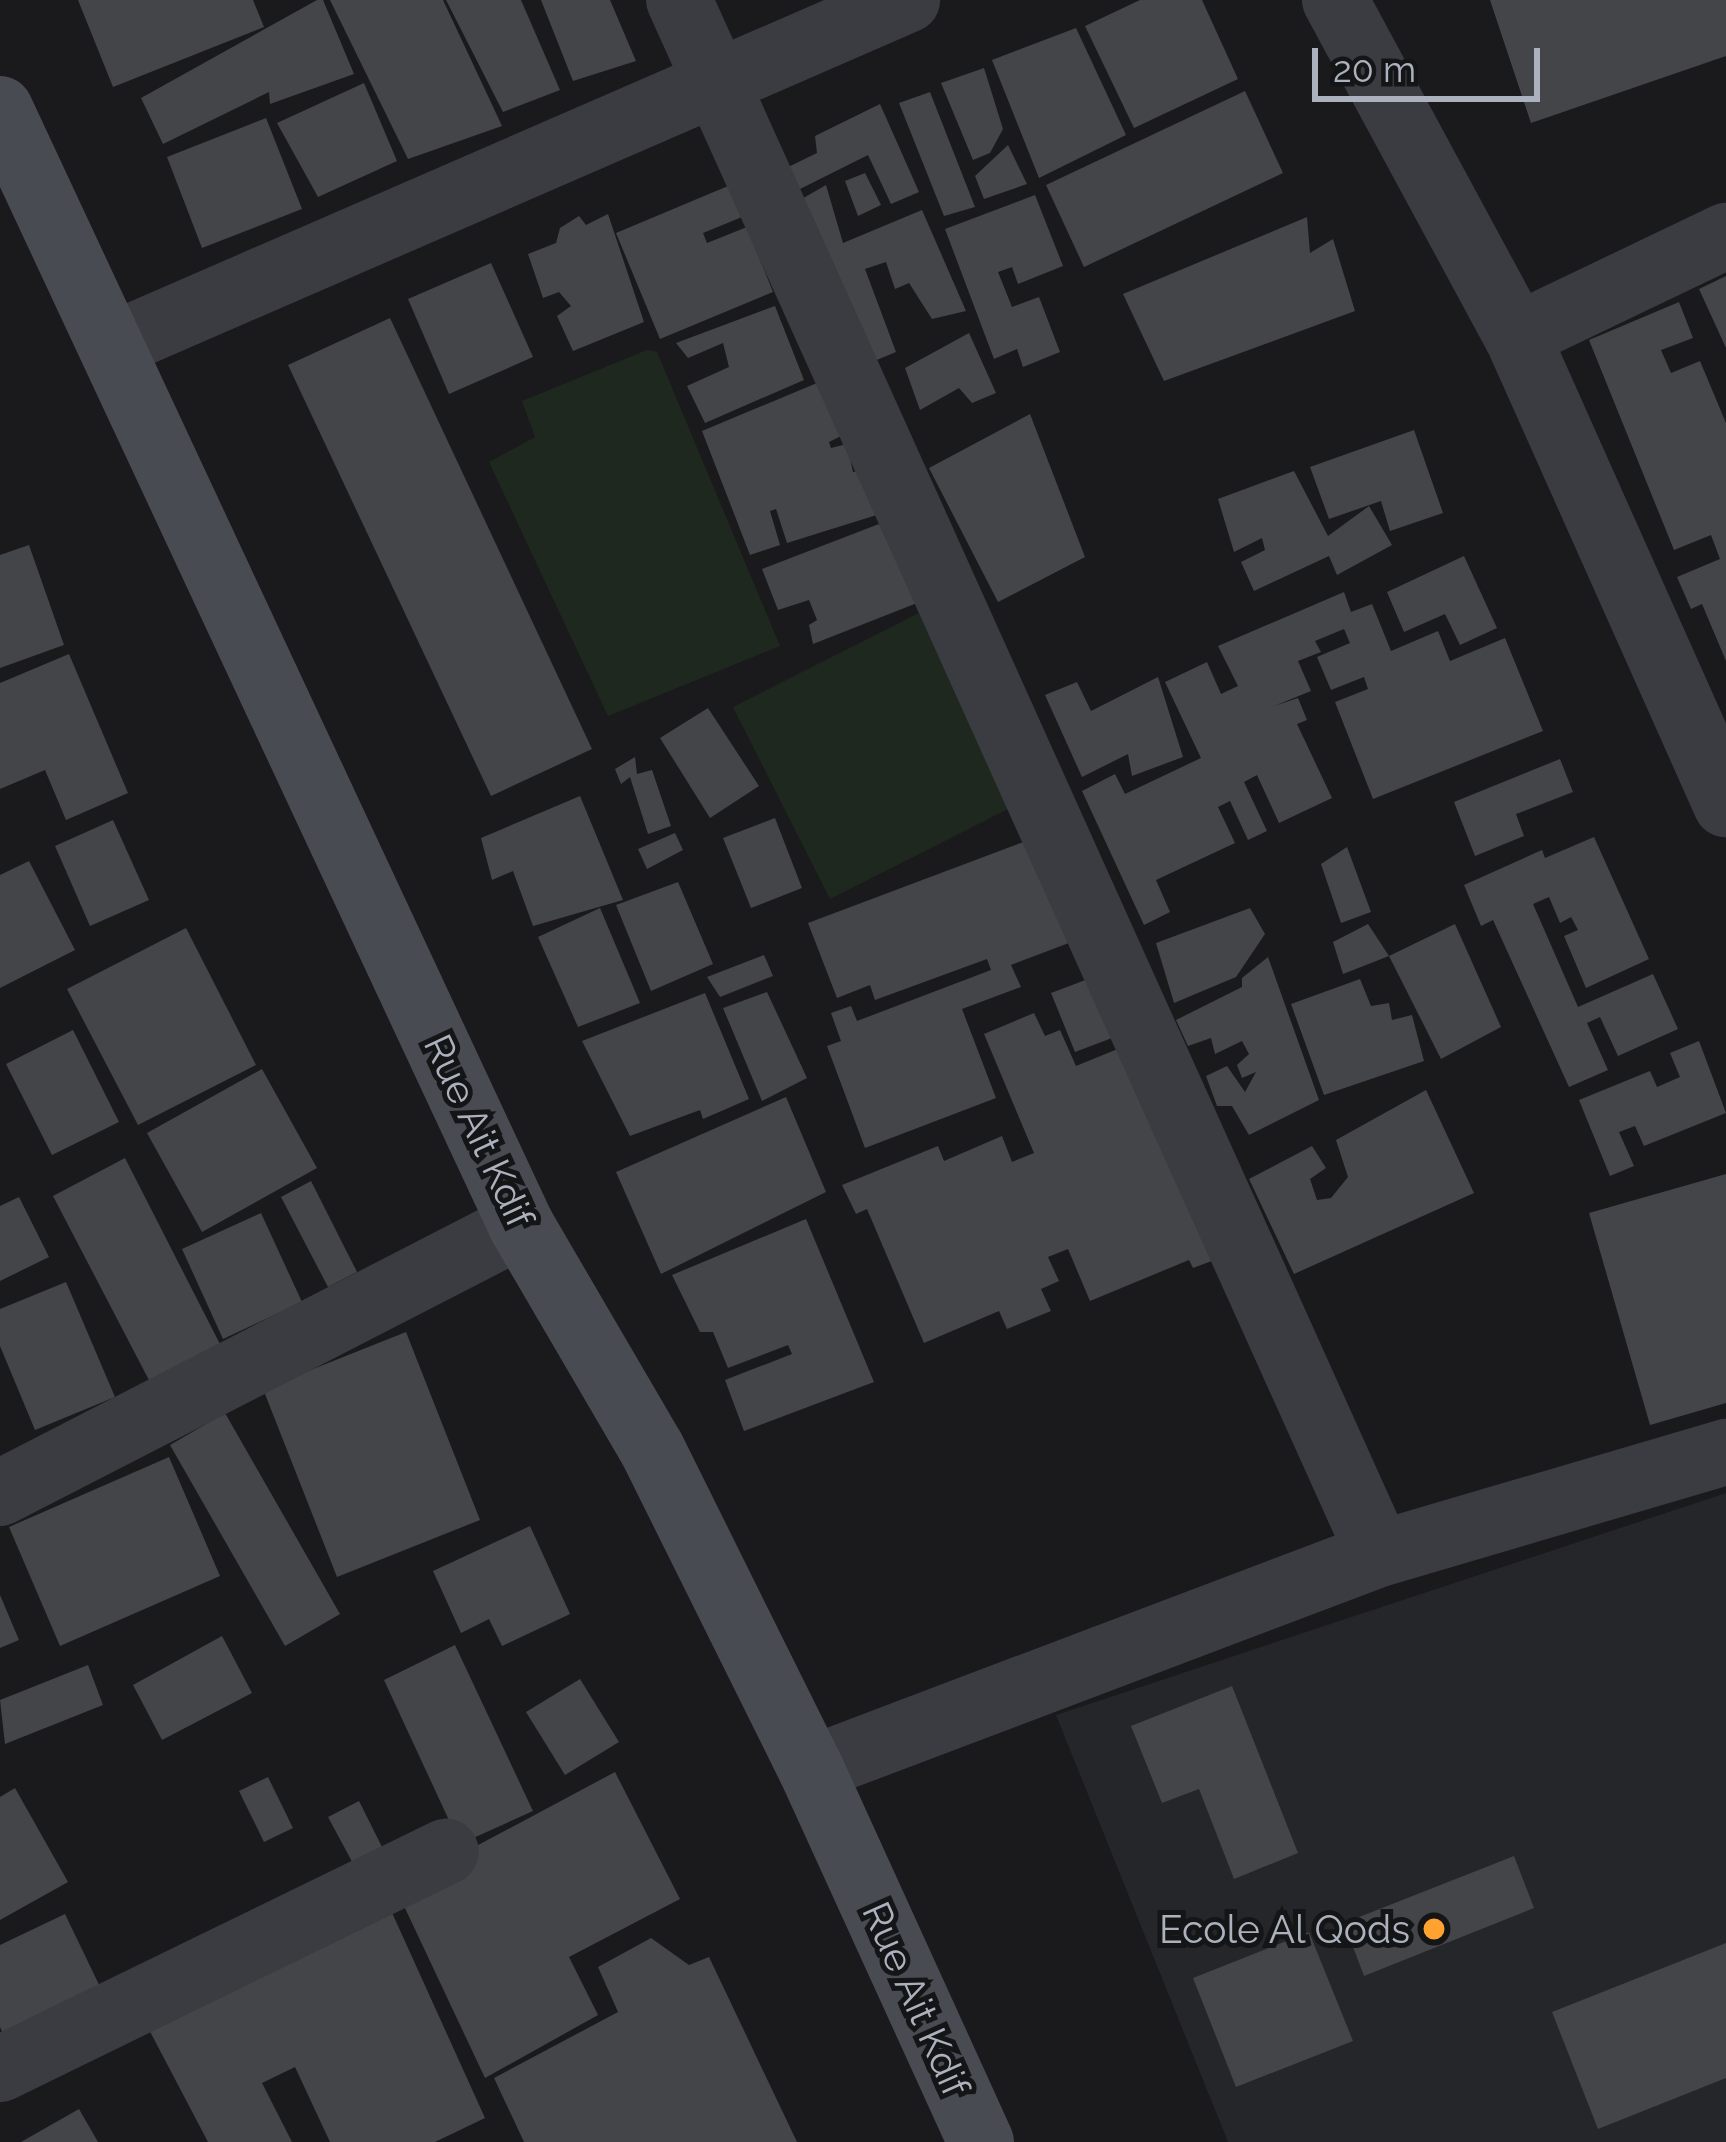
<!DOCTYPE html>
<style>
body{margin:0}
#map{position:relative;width:1726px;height:2142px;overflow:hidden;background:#1a1a1c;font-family:Raleway,sans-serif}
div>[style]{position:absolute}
.built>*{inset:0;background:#252629}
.green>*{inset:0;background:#1f281f}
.building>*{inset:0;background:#434549}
.street>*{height:66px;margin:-33px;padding:0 33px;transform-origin:33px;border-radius:33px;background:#3a3c42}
.secondary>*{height:66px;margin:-33px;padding:0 33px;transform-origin:33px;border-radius:33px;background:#484b52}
.dots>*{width:33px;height:33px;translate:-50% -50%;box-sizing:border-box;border:6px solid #141517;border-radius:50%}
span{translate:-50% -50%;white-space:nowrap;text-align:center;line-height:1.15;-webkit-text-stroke:10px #141517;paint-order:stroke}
.street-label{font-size:39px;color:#abb2bd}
.poi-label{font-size:39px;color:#abb2bd}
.right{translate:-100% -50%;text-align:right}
.scale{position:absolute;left:1312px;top:48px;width:228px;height:54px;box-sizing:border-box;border:6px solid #abb2bd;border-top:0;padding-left:15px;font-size:36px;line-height:42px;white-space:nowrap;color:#abb2bd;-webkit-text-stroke:9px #141517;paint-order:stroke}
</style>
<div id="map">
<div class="built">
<i style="clip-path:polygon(1726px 1493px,1726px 2142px,1228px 2142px,1056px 1715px)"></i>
</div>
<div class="green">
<i style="clip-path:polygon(647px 350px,657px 352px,780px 646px,608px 716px,489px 462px,535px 437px,522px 401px)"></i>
<i style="clip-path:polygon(923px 611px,1018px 804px,830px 899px,733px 707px)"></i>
</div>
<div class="building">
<i style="clip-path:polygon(78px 0,253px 0,264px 27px,113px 87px)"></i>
<i style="clip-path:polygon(317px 0,323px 0,354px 74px,270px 104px,269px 92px,163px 144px,141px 98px)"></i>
<i style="clip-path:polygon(330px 0,443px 0,502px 126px,408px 159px)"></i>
<i style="clip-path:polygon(446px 0,521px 0,560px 90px,503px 112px)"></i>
<i style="clip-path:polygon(541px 0,610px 0,636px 61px,573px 81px)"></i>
<i style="clip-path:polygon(1140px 0,1202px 0,1238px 79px,1134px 128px,1085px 26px)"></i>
<i style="clip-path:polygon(1490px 0,1726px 0,1726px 56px,1531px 123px)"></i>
<i style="clip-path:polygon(1076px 28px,1126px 135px,1039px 178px,992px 60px)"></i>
<i style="clip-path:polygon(984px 68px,1003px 129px,990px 153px,973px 160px,941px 83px)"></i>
<i style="clip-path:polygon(364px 83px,397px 161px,318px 197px,277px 123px)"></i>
<i style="clip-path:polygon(1245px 91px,1283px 173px,1084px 267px,1046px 185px)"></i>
<i style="clip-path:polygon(930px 92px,975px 207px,944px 216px,899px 103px)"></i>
<i style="clip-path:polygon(880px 104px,919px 192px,891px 204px,868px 155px,796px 191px,780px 171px,817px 153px,815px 136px)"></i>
<i style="clip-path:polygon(266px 118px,302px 209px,202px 248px,167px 157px)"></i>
<i style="clip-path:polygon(1008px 145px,1027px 184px,984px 199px,975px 176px)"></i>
<i style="clip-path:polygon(865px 173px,881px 205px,858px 216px,845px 181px)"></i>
<i style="clip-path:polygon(826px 185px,843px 243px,922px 210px,966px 311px,932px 319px,909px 283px,895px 289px,886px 262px,865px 269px,896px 352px,867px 364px,786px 208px)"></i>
<i style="clip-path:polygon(728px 186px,742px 217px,703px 233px,707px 243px,747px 227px,773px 292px,660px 339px,616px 233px)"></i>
<i style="clip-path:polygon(1035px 195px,1063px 266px,1018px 284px,1012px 267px,998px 272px,1012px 307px,1039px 297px,1060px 352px,1023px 367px,1017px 349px,994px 359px,945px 229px)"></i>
<i style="clip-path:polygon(608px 214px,644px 322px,573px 351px,557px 316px,571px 306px,559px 292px,543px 298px,528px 254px,556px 243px,560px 228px,579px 216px,586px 225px)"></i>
<i style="clip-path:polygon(1307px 217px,1310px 253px,1333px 239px,1355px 311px,1164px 381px,1123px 294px)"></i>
<i style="clip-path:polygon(491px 263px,533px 357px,449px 394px,408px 299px)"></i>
<i style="clip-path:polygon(1726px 276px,1726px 348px,1699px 289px)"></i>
<i style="clip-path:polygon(1679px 302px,1693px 338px,1661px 350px,1671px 373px,1700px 361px,1726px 423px,1726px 661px,1702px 604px,1691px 609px,1677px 577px,1720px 559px,1711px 535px,1674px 550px,1589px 340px)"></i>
<i style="clip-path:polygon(775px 306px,804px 380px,705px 423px,687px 386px,729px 367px,723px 343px,688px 358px,676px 343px)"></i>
<i style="clip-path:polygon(390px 318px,592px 749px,491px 796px,288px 365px)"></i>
<i style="clip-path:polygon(969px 333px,996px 393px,972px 403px,959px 388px,920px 410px,905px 368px)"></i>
<i style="clip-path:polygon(817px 383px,843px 435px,829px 442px,831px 448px,847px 444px,853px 472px,866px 470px,883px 513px,787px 543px,776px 509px,770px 511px,780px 545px,750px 555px,702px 431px)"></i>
<i style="clip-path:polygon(1030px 414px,1085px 557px,998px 602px,929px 468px)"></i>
<i style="clip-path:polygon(1414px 430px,1443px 513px,1390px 531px,1381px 501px,1329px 519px,1310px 467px)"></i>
<i style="clip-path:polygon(1294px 471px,1328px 536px,1369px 506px,1392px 545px,1337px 575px,1329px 556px,1254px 591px,1241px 562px,1265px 550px,1262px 538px,1234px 552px,1218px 499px)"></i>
<i style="clip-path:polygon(879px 524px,917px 603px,813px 644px,809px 625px,817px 620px,809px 600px,778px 610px,762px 569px)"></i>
<i style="clip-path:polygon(29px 545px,64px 645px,0 668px,0 555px)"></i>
<i style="clip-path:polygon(1464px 556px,1497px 628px,1460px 645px,1445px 614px,1404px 632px,1387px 592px)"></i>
<i style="clip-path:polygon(1344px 592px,1351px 612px,1372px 604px,1391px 651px,1438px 631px,1450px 661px,1505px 638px,1543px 731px,1373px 799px,1335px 702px,1368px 689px,1364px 677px,1331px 690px,1317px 657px,1350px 643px,1344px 629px,1315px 641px,1321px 652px,1298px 661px,1311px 691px,1274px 706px,1298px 698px,1307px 720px,1297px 724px,1332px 798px,1279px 823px,1257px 775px,1244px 782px,1267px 831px,1248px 840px,1230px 801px,1218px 807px,1235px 843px,1156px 880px,1170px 912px,1144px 925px,1082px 791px,1115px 774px,1125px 794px,1201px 758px,1165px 682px,1207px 662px,1221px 694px,1238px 686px,1218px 646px)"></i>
<i style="clip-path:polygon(69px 654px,128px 793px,66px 820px,45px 770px,0 789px,0 683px)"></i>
<i style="clip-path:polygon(1158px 677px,1183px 757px,1132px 776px,1128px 754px,1082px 777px,1045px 695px,1077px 682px,1091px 711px)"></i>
<i style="clip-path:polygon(708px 708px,759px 786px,710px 818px,660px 738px)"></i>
<i style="clip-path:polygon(635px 757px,637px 774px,652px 770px,671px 826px,648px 834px,630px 777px,621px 784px,615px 769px)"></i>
<i style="clip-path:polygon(1560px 759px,1573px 792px,1516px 814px,1524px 836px,1475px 856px,1454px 802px)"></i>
<i style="clip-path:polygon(580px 796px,623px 900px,533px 926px,513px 871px,492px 880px,481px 838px)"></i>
<i style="clip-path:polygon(775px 818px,802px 888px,751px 908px,723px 838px)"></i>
<i style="clip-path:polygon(113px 820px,149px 900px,90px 926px,55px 846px)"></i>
<i style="clip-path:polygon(675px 833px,683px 850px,647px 869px,638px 849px)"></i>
<i style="clip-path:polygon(1042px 835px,1082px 938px,1011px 965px,1021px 987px,962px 1009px,996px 1098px,865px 1148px,827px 1046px,841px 1041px,831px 1013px,851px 1006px,857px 1021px,991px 970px,987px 959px,875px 1000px,870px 985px,837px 998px,808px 923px)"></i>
<i style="clip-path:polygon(1594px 837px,1649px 959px,1586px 988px,1564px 936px,1578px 930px,1571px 917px,1560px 923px,1549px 897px,1533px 904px,1578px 1007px,1653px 974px,1678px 1029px,1618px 1056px,1600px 1017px,1587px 1023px,1608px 1070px,1569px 1087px,1493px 920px,1481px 926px,1464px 885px,1542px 850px,1545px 858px)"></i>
<i style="clip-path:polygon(1347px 847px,1371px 912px,1341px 923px,1321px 864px)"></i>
<i style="clip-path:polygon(29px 861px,75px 950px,0 988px,0 875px)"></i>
<i style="clip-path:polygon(678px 882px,713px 964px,651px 991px,616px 905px)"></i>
<i style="clip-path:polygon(600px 908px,640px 1003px,578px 1027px,538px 937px)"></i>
<i style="clip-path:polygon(1250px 908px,1265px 934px,1236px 977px,1174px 1003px,1156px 943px)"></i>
<i style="clip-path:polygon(1368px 924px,1389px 956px,1343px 974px,1333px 942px)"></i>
<i style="clip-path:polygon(1455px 924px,1501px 1027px,1441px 1059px,1389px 956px)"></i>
<i style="clip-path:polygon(186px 928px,256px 1065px,138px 1125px,67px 989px)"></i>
<i style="clip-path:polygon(764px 955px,773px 976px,720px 997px,707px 977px)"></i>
<i style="clip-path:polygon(1268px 957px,1319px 1100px,1249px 1135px,1232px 1106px,1217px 1106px,1206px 1076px,1227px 1066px,1245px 1092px,1256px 1072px,1242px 1078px,1237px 1065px,1249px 1054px,1242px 1041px,1215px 1054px,1211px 1038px,1188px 1046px,1176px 1020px,1242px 987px,1242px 978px)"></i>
<i style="clip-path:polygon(1096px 976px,1120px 1035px,1075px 1052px,1051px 993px)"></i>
<i style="clip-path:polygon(1360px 979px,1371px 1006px,1389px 1003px,1392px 1020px,1412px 1015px,1424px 1061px,1324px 1095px,1291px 1004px)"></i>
<i style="clip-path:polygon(767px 992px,807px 1078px,762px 1101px,723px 1008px)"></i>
<i style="clip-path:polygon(705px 993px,749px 1099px,703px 1119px,700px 1110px,630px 1136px,582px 1041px)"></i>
<i style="clip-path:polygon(1034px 1013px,1045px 1036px,1060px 1030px,1076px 1066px,1125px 1046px,1225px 1256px,1193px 1268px,1189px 1260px,1090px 1301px,1068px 1249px,1048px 1257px,1059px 1281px,1041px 1289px,1051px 1311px,1007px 1329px,999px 1311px,924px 1343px,867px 1209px,856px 1214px,842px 1185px,938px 1146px,944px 1161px,1002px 1136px,1012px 1162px,1034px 1153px,984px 1034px)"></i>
<i style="clip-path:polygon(73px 1030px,119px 1122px,52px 1155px,6px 1064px)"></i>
<i style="clip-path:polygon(1699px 1041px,1726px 1113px,1644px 1146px,1635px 1126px,1619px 1132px,1634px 1166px,1610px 1176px,1579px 1100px,1650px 1071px,1657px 1087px,1680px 1077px,1670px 1053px)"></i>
<i style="clip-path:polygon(262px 1069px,317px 1168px,202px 1232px,147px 1133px)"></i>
<i style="clip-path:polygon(1426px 1090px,1474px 1193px,1294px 1274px,1249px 1179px,1312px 1146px,1326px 1168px,1310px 1179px,1317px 1200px,1331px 1198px,1348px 1177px,1336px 1140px)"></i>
<i style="clip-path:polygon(786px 1097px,826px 1192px,661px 1274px,616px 1172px)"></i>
<i style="clip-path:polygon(125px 1158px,222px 1348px,151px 1384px,53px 1196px)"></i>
<i style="clip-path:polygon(1726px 1174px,1726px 1403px,1650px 1425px,1589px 1213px)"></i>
<i style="clip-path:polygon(311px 1181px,357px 1272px,328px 1287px,281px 1197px)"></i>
<i style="clip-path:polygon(19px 1197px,49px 1257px,0 1281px,0 1206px)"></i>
<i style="clip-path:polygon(261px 1213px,302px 1302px,223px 1339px,182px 1249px)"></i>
<i style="clip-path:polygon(806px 1219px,874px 1382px,744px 1431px,725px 1380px,792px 1354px,788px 1345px,728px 1368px,713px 1332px,700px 1332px,672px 1275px)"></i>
<i style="clip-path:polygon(66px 1282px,115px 1397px,35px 1430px,0 1346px,0 1309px)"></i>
<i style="clip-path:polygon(406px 1332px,480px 1520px,337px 1577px,263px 1389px)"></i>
<i style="clip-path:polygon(225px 1413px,340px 1614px,285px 1646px,170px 1445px)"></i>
<i style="clip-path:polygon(169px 1457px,220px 1576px,60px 1646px,9px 1527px)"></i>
<i style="clip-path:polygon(530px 1526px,570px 1614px,502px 1646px,489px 1619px,461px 1633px,433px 1571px)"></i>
<i style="clip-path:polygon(0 1595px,19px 1640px,0 1648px)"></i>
<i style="clip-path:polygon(222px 1636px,252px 1693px,162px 1740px,133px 1685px)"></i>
<i style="clip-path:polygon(455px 1645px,533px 1811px,460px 1844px,384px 1680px)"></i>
<i style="clip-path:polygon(88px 1665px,103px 1705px,5px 1744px,0 1700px)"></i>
<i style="clip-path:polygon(580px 1679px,619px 1742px,565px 1775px,526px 1712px)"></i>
<i style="clip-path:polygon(1232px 1686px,1298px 1853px,1234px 1879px,1199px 1789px,1162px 1803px,1131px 1726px)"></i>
<i style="clip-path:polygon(615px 1772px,680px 1899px,569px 1957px,598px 2015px,485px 2078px,396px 1889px)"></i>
<i style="clip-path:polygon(268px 1777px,293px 1828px,264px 1842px,239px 1791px)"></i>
<i style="clip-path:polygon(15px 1788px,68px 1882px,0 1920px,0 1797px)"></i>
<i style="clip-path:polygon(359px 1801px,392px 1867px,363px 1882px,328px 1817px)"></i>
<i style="clip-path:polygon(1514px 1856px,1534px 1908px,1364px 1976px,1344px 1923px)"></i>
<i style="clip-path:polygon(384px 1895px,485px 2118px,435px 2142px,330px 2142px,295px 2067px,262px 2083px,292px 2142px,208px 2142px,145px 2022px)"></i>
<i style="clip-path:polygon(65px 1914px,104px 1995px,7px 2042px,0 2027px,0 1945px)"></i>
<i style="clip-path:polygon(1309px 1932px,1353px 2041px,1236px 2087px,1193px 1978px)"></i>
<i style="clip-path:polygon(651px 1938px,689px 1965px,709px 1957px,797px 2142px,524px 2142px,494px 2078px,618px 2012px,598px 1967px)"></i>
<i style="clip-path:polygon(1726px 1943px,1726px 2078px,1598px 2129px,1552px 2012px)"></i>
<i style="clip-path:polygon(79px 2109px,98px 2142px,21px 2142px)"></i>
</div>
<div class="street">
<i style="left:679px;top:0;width:1704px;rotate:65.75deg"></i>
<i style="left:1335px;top:0;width:382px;rotate:61.6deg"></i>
<i style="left:1517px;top:336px;width:513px;rotate:65.94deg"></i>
<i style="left:1517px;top:336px;width:232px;rotate:-25.6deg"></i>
<i style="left:113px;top:345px;width:866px;rotate:-23.49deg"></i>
<i style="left:0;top:1493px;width:586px;rotate:-27.22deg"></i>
<i style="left:811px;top:1769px;width:607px;rotate:-20.73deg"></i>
<i style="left:1379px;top:1554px;width:362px;rotate:-16.4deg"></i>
<i style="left:0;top:2069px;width:496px;rotate:-26deg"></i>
</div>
<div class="secondary">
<i style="left:0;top:109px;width:1232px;rotate:64.97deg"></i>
<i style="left:521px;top:1225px;width:259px;rotate:59.7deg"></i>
<i style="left:652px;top:1449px;width:357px;rotate:63.6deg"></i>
<i style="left:811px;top:1769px;width:410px;rotate:65.5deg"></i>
</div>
<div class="dots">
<i style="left:1434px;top:1929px;background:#ffa22f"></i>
</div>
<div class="street-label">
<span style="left:479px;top:1131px;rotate:65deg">Rue Ait Kdif</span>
<span style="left:916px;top:1999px;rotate:66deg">Rue Ait Kdif</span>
</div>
<div class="poi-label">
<span class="right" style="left:1410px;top:1929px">Ecole Al Qods</span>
</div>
<div class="scale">20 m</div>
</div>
